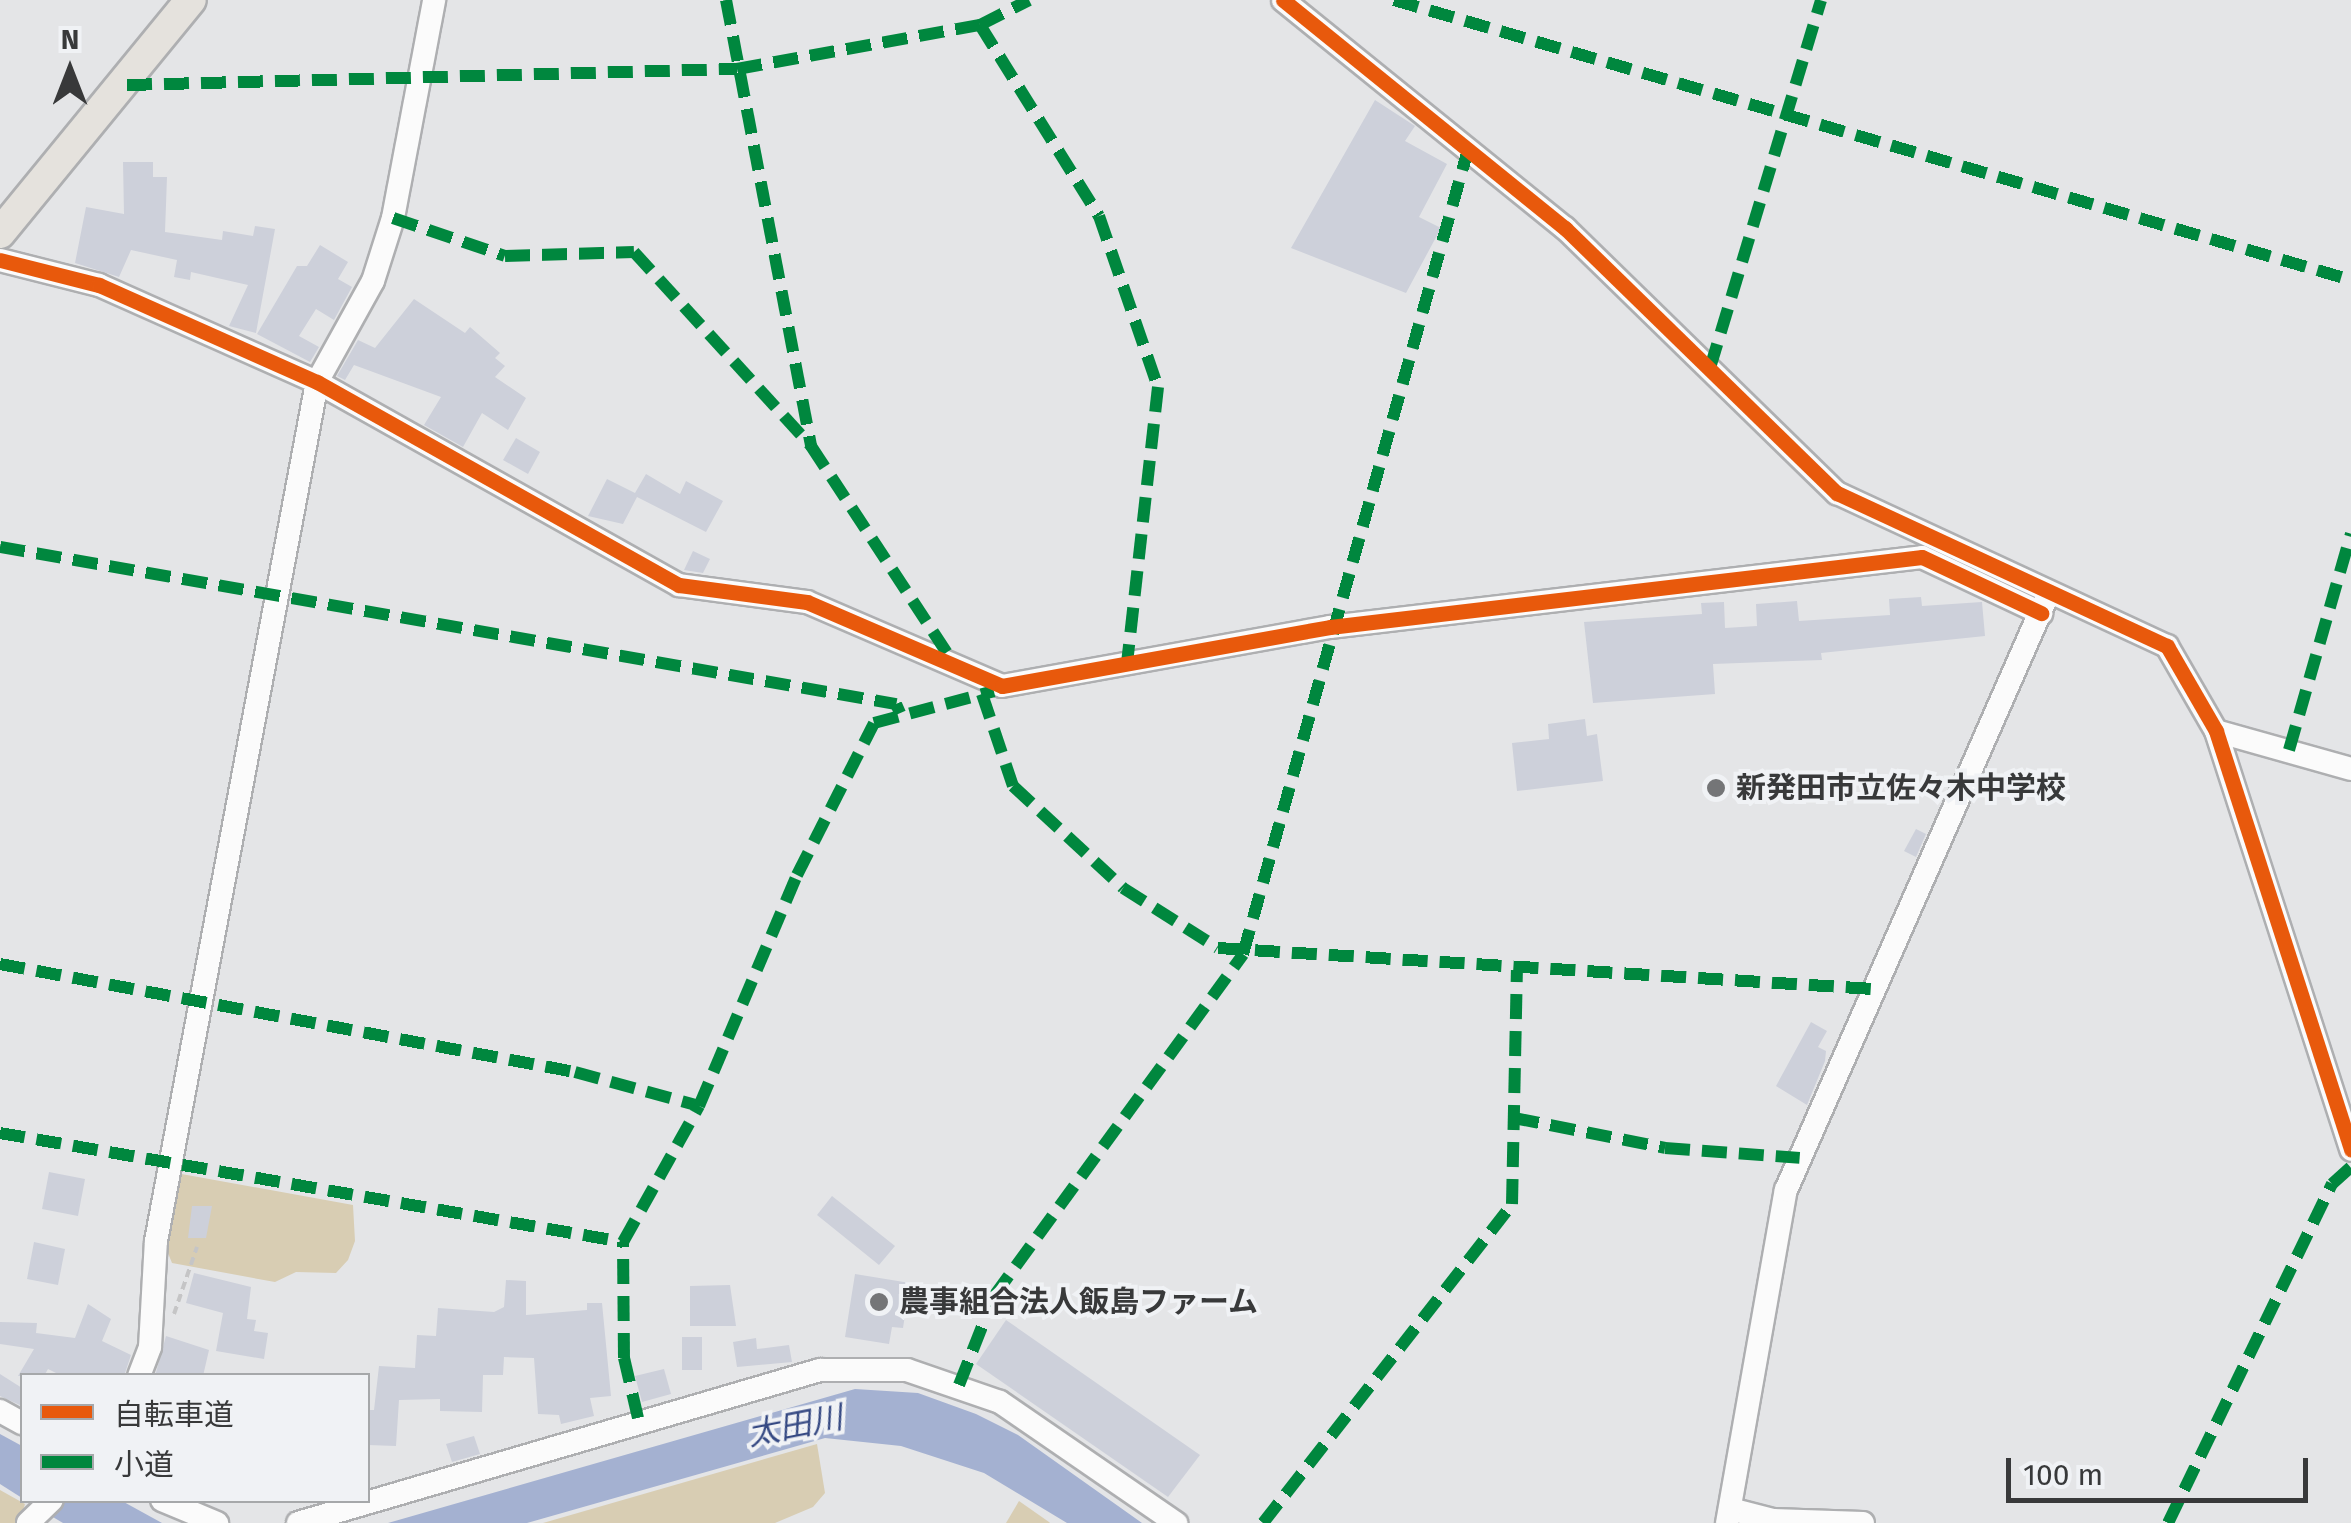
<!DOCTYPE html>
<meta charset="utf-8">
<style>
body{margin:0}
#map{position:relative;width:2351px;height:1523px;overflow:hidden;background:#e4e5e7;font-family:"Fira Sans","Noto Sans JP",sans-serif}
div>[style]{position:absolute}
.green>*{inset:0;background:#d8cdb3}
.water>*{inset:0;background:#a4b1d1}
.building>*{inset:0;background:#cdd0da}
.path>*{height:4px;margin-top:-2px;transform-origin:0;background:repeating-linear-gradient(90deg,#c5c5c6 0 8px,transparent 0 13px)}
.roads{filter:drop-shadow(2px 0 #aeafb1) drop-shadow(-2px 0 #aeafb1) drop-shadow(0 2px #aeafb1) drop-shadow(0 -2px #aeafb1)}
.minor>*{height:22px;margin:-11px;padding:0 11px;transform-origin:11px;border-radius:11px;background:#fbfbfb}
.major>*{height:30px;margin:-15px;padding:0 15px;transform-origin:15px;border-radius:15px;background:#e5e2dd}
.quiet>*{height:12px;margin-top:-6px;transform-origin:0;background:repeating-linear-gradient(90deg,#00873e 0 25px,transparent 0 37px)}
.cycleway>*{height:15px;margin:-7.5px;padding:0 7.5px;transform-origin:7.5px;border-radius:7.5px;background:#e8590c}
.dots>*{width:28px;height:28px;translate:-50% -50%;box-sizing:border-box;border:5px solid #f0f2f5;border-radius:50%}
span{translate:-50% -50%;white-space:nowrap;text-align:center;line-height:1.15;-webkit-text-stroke:8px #f0f2f5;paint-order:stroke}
.poi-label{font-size:30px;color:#38393a;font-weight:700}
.left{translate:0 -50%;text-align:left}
.water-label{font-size:32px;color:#354983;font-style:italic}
.legend{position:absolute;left:20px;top:1373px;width:350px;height:130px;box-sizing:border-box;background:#f0f2f5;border:2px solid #a6a8aa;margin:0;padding:12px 18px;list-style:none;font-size:30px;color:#38393a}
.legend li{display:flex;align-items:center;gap:20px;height:50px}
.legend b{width:50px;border:2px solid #a6a8aa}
.north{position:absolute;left:20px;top:20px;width:100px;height:100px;-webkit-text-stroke:8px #f0f2f5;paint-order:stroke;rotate:0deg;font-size:28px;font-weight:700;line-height:40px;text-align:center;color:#38393a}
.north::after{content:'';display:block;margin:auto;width:35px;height:45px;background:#38393a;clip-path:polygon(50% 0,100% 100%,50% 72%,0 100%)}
.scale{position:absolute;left:2006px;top:1458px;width:302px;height:45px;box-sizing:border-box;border:5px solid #38393a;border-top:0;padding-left:12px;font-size:30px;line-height:35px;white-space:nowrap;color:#38393a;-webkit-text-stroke:8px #f0f2f5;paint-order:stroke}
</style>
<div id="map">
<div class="green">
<i style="clip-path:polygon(176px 1173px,353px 1205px,355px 1241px,348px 1260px,336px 1273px,296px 1272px,275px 1282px,172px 1263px,164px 1243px)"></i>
<i style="clip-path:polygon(817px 1444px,825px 1493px,813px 1507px,775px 1523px,543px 1523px)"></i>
<i style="clip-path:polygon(0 1490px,25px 1504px,19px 1523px,0 1523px)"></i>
<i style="clip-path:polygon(1019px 1501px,1049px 1522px,1050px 1523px,1006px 1523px)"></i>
</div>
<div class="water">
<i style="clip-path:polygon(855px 1389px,918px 1393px,976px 1414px,1018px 1435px,1142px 1523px,1067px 1523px,984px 1473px,901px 1446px,825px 1438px,527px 1523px,388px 1523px)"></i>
<i style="clip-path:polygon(0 1434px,22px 1446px,22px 1498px,0 1484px)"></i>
<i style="clip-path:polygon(26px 1501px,122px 1501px,162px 1523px,63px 1523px)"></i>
</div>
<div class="building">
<i style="clip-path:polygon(1375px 100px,1415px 126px,1405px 141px,1447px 164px,1419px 217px,1441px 228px,1406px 293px,1291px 248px)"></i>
<i style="clip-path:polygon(123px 162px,153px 162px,153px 177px,167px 177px,165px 232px,222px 240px,223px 231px,253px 236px,255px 226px,275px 229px,256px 333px,229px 326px,248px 285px,191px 272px,190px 280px,174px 277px,177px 260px,131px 250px,119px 277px,75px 263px,86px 207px,124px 214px)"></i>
<i style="clip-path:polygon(320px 245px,348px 262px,338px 279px,352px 287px,334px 320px,316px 309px,299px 336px,319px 347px,310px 362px,257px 334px,297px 266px,307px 266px)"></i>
<i style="clip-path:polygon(414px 299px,465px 333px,470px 327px,500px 353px,495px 358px,505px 366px,495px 377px,526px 398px,508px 430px,482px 413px,463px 447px,424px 425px,441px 397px,354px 365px,345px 380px,337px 376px,358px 340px,375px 348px)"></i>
<i style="clip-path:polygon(516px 438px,540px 452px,528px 474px,503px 460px)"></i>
<i style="clip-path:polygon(646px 474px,680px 494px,686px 481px,723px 501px,706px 532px,637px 497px,623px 524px,588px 516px,607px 479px,635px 493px)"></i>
<i style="clip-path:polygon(693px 551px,710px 559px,703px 573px,684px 570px)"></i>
<i style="clip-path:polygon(1921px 597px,1922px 606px,1982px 602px,1985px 636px,1821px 653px,1822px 660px,1713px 664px,1715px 694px,1593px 703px,1584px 622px,1702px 614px,1701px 603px,1724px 602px,1725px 628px,1757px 626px,1756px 604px,1797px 601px,1799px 621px,1890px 615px,1889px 599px)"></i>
<i style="clip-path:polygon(1585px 719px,1587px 736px,1597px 734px,1603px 781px,1517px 791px,1512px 743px,1549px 739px,1548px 724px)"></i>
<i style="clip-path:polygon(1916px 829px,1926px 834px,1916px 857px,1904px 851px)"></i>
<i style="clip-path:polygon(1811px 1022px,1827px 1031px,1818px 1047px,1826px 1051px,1825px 1061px,1807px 1105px,1776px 1086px)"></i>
<i style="clip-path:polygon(49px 1172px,85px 1179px,78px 1216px,42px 1209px)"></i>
<i style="clip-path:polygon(832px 1196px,895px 1246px,879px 1265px,817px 1215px)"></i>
<i style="clip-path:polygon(192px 1206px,212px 1206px,206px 1238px,188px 1238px)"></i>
<i style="clip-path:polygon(34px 1242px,65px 1249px,58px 1285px,27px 1279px)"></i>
<i style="clip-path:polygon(194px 1273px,251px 1287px,247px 1319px,256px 1320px,254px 1331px,268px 1333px,264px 1359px,216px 1351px,223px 1313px,186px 1303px)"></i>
<i style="clip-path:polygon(855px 1274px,910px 1283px,903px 1328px,892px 1327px,889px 1344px,845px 1337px)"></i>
<i style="clip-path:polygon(506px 1280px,526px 1281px,526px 1315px,587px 1310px,587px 1303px,602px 1303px,611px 1396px,590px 1398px,594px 1416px,561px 1424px,559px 1415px,538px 1414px,534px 1358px,504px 1357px,503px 1375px,483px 1375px,482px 1412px,440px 1411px,440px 1399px,399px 1400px,396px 1446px,368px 1445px,368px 1410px,374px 1410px,379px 1366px,415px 1368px,417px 1335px,436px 1336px,438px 1308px,494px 1312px,504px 1307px)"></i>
<i style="clip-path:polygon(730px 1285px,736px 1326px,690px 1326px,690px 1286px)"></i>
<i style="clip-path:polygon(88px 1304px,111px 1319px,102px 1341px,131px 1355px,124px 1376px,62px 1376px,48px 1369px,44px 1376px,18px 1376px,34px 1349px,0 1344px,0 1322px,37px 1323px,36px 1333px,75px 1338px)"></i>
<i style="clip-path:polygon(1006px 1320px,1200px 1455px,1168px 1497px,976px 1364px)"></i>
<i style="clip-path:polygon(166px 1336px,209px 1350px,203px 1376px,155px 1376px)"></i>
<i style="clip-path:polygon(682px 1337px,702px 1337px,702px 1370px,682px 1370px)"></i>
<i style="clip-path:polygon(756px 1338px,757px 1349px,789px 1345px,792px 1362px,737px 1367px,733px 1342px)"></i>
<i style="clip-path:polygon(664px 1369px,671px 1394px,642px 1402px,635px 1376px)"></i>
<i style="clip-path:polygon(0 1374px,22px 1388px,22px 1406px,0 1396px)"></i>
<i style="clip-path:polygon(474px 1436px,480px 1454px,452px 1462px,446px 1444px)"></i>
</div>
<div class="path">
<i style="left:174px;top:1314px;width:71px;rotate:-71.1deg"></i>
</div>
<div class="roads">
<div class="minor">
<i style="left:1283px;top:0;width:363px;rotate:39deg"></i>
<i style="left:1565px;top:228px;width:380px;rotate:44.3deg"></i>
<i style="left:1837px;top:493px;width:364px;rotate:24.9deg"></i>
<i style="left:2167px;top:646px;width:98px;rotate:60deg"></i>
<i style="left:2216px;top:731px;width:440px;rotate:72.1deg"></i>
<i style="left:0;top:260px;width:102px;rotate:14.2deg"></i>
<i style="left:99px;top:285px;width:239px;rotate:24deg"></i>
<i style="left:317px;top:382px;width:415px;rotate:29.3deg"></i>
<i style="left:679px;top:585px;width:129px;rotate:7.6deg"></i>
<i style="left:807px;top:602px;width:212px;rotate:23.3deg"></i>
<i style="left:1002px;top:686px;width:333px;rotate:-10.2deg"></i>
<i style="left:1330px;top:627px;width:596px;rotate:-6.74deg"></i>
<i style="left:1922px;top:557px;width:132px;rotate:25.2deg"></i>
<i style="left:2216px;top:731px;width:140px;rotate:15.7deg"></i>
<i style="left:139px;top:1376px;width:31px;rotate:-69deg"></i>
<i style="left:150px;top:1347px;width:106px;rotate:-86.8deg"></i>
<i style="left:156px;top:1241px;width:874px;rotate:-79.38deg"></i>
<i style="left:317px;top:382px;width:115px;rotate:-61deg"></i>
<i style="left:373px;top:281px;width:66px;rotate:-72.4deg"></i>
<i style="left:393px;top:218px;width:222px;rotate:-79.3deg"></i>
<i style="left:0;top:1411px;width:25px;rotate:29deg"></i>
<i style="left:162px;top:1500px;width:60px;rotate:22.7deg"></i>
<i style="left:1730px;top:1509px;width:44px;rotate:14.3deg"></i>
<i style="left:1773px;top:1520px;width:90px;rotate:1.9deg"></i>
<i style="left:28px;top:1523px;width:33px;rotate:-44deg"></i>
<i style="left:298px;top:1523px;width:544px;rotate:-16.34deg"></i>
<i style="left:820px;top:1370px;width:87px"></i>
<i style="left:907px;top:1370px;width:98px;rotate:19deg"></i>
<i style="left:1000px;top:1402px;width:214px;rotate:34.5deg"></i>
<i style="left:1727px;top:1523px;width:338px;rotate:-80deg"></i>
<i style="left:1786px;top:1190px;width:643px;rotate:-66.26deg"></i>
</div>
<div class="major">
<i style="left:0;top:233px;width:301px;rotate:-50.7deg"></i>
</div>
</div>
<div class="quiet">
<i style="left:726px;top:0;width:454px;rotate:79.2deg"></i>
<i style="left:1394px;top:0;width:997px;rotate:16.31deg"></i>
<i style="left:980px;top:25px;width:225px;rotate:58.1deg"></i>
<i style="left:1099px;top:216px;width:181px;rotate:71deg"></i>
<i style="left:1158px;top:387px;width:280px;rotate:96.4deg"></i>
<i style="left:127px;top:85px;width:610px;rotate:-1.5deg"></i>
<i style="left:737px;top:69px;width:247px;rotate:-10.3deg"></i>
<i style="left:980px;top:25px;width:55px;rotate:-27deg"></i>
<i style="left:393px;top:218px;width:118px;rotate:18.7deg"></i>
<i style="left:505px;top:256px;width:129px;rotate:-1.8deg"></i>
<i style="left:634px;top:252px;width:263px;rotate:47.6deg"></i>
<i style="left:811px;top:446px;width:257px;rotate:56.7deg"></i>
<i style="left:1710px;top:368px;width:384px;rotate:-73.2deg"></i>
<i style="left:0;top:547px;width:910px;rotate:9.94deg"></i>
<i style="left:896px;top:704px;width:10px;rotate:66deg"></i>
<i style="left:982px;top:694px;width:97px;rotate:71.4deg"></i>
<i style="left:1013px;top:786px;width:150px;rotate:42.8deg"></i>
<i style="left:1123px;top:888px;width:112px;rotate:32.3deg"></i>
<i style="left:1218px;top:948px;width:657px;rotate:3.58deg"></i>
<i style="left:2289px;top:750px;width:225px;rotate:-74deg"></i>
<i style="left:0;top:964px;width:585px;rotate:10.64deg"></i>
<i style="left:575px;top:1072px;width:129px;rotate:15.3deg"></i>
<i style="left:1514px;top:1118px;width:154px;rotate:11.2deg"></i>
<i style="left:1665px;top:1148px;width:135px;rotate:4.2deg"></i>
<i style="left:0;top:1133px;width:632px;rotate:9.92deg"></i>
<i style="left:959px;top:1385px;width:96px;rotate:-68.5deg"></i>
<i style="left:994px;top:1296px;width:423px;rotate:-53.9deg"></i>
<i style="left:1243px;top:954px;width:835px;rotate:-74.37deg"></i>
<i style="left:638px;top:1418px;width:62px;rotate:-103.1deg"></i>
<i style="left:624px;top:1358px;width:116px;rotate:-90.5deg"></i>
<i style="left:623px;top:1242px;width:156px;rotate:-60.8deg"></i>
<i style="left:699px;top:1106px;width:251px;rotate:-67deg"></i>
<i style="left:797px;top:875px;width:170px;rotate:-63.1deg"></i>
<i style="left:874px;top:723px;width:124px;rotate:-14.9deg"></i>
<i style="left:1263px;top:1523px;width:405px;rotate:-52deg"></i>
<i style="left:1512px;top:1204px;width:234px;rotate:-88.8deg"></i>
<i style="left:2168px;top:1523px;width:377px;rotate:-64.2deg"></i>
<i style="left:2332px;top:1184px;width:25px;rotate:-42deg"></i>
</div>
<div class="cycleway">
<i style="left:1283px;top:0;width:363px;rotate:39deg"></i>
<i style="left:1565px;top:228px;width:380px;rotate:44.3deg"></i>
<i style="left:1837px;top:493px;width:364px;rotate:24.9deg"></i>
<i style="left:2167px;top:646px;width:98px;rotate:60deg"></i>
<i style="left:2216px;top:731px;width:440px;rotate:72.1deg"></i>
<i style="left:0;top:260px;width:102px;rotate:14.2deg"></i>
<i style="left:99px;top:285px;width:239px;rotate:24deg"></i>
<i style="left:317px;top:382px;width:415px;rotate:29.3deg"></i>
<i style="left:679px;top:585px;width:129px;rotate:7.6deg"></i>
<i style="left:807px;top:602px;width:212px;rotate:23.3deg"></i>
<i style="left:1002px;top:686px;width:333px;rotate:-10.2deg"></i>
<i style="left:1330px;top:627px;width:596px;rotate:-6.74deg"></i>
<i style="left:1922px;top:557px;width:132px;rotate:25.2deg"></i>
</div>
<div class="dots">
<i style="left:1716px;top:788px;background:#747577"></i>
<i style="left:879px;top:1302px;background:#747577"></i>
</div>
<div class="poi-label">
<span class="left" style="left:1736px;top:788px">新発田市立佐々木中学校</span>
<span class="left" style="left:899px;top:1302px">農事組合法人飯島ファーム</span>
</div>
<div class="water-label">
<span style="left:795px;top:1426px;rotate:-11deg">太田川</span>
</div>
<ul class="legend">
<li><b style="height:12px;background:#e8590c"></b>自転車道</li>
<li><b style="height:12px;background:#00873e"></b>小道</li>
</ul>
<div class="north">N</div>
<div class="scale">100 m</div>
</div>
